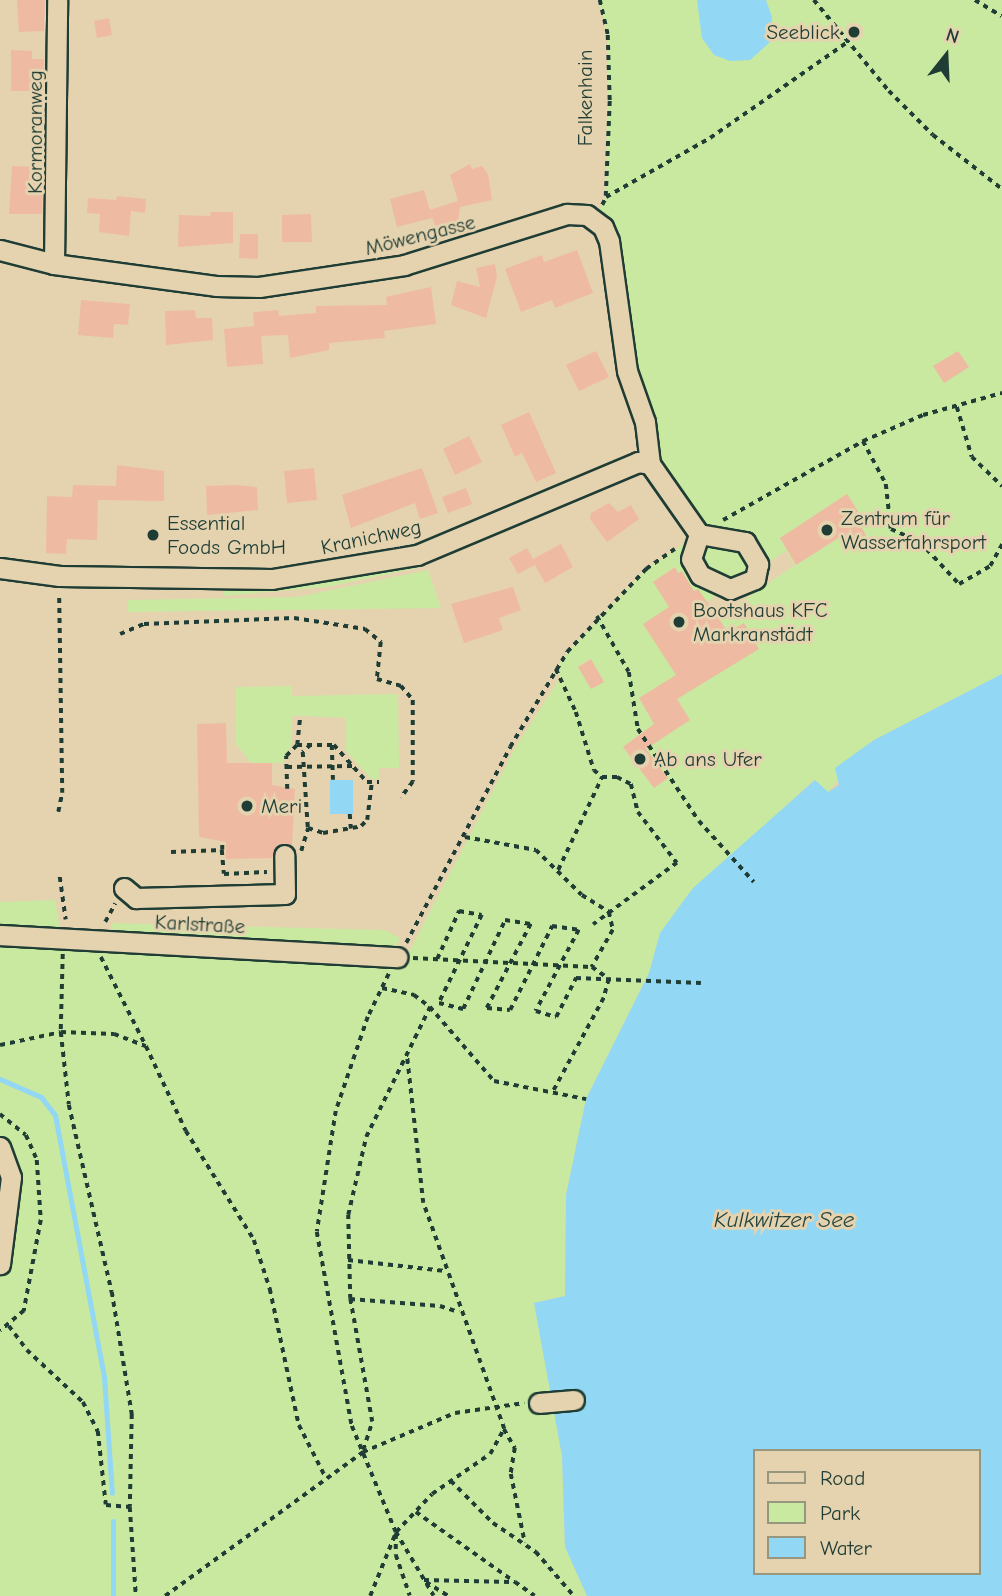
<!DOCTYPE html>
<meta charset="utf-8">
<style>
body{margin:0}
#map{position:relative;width:1002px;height:1596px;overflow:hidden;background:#e5d3b0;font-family:"Comic Neue",sans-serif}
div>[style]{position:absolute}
.green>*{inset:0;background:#c9e9a1}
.water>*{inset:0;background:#92d7f4}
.stream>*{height:5px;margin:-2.5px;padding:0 2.5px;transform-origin:2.5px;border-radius:2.5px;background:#92d7f4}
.building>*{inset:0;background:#efbaa2}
.path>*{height:3.5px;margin-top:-1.75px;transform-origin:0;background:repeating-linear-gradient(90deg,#1f3d34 0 5px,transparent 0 10px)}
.roads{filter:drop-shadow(2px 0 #1f3d34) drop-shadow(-2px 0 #1f3d34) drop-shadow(0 2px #1f3d34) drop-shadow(0 -2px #1f3d34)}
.minor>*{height:19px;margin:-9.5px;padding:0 9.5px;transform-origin:9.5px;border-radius:9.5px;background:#e5d3b0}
.dots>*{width:19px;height:19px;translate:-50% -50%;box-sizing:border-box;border:4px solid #e5d3b0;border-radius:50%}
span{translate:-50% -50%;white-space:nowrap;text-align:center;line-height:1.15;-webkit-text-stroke:6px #e5d3b0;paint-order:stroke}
.poi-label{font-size:21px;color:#1f3d34}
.right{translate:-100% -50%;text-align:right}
.left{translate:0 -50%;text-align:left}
.street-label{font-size:21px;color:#1f3d34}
.water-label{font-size:23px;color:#25453e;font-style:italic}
.legend{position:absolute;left:753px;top:1449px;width:228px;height:126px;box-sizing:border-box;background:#e5d3b0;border:2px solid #96977e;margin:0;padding:9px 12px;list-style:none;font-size:21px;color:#1f3d34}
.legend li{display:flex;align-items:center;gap:14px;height:35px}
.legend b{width:35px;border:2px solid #96977e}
.north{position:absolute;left:911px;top:21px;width:70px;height:70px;-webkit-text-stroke:5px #e5d3b0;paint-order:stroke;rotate:18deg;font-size:19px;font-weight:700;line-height:28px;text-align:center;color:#1f3d34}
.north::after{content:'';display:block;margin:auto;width:24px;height:32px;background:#1f3d34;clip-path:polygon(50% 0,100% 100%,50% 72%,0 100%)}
</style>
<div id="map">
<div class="green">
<i style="clip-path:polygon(evenodd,598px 0,1002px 0,1002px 674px,874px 740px,828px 792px,814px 780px,722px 865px,657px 943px,649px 973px,586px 1099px,566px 1195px,565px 1296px,534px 1303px,562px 1456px,565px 1547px,587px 1596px,0 1596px,0 935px,409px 952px,515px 748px,560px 678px,556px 669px,567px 652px,646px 569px,699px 534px,650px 464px,594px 219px,606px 197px,608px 35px,598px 0,786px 551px,795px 565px,716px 619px,707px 602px,786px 551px)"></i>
<i style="clip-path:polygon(422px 561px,423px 566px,413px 569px,327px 587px,223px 596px,223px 590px,320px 583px)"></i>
<i style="clip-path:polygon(428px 570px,441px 608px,128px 612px,128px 600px,297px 597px)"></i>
<i style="clip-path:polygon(292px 686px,292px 696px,398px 694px,399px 768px,379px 768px,379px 779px,371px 779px,346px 751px,346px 718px,308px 716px,292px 716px,292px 743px,283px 763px,251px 763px,236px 744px,236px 687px)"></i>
<i style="clip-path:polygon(55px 900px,60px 929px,0 927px,0 902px)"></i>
<i style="clip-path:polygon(112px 923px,385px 930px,400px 938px,396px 946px,375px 948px,113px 934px)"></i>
</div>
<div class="water">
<i style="clip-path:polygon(697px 0,766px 0,772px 17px,770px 42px,750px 60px,730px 61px,714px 55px,702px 38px)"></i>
<i style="clip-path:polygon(evenodd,1002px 674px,1002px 1596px,587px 1596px,565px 1547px,562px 1456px,534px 1303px,565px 1296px,566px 1195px,586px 1099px,649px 973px,660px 933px,693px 888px,815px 780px,828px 792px,839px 785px,835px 768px,874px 740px,1002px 674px,755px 1451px,979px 1451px,979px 1573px,755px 1573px,755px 1451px)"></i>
<i style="clip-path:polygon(330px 780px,353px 780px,353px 814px,330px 814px)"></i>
</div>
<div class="stream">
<i style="left:0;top:1079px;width:45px;rotate:23.7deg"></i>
<i style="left:41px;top:1097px;width:23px;rotate:52deg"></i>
<i style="left:55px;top:1115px;width:267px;rotate:79.4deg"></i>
<i style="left:104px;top:1377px;width:116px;rotate:86.1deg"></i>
<i style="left:113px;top:1521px;width:75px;rotate:90deg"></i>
</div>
<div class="building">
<i style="clip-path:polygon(17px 0,45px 0,44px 31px,19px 32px)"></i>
<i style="clip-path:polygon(109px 18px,112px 35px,97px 38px,94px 21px)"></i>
<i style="clip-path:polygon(11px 50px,32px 51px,32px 59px,44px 59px,44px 91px,11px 91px)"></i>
<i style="clip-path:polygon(470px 164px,472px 169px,482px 166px,488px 174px,492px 200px,460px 207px,458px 222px,442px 228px,435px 225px,429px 210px,458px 201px,450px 175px)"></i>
<i style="clip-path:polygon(12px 166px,35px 167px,35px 185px,43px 186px,42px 214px,9px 214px)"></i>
<i style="clip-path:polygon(424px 190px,432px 218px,397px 227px,390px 199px)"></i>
<i style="clip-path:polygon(117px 196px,146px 199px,145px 213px,131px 211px,129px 236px,99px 232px,100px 214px,87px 213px,88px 198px,116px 200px)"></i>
<i style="clip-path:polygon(211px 212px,233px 212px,233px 243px,178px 247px,179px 215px,210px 216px)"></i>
<i style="clip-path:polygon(311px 214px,312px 242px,282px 242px,282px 215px)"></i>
<i style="clip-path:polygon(240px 234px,258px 234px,258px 259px,239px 258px)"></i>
<i style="clip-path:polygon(577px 250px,593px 293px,555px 308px,552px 300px,521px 312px,505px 269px,542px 255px,544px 262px)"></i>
<i style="clip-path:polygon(495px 264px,497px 277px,486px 318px,451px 305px,457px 281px,480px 287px,476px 268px)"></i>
<i style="clip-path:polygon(431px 287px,436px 324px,384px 331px,385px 338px,329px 343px,329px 350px,290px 358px,288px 335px,261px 336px,263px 364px,227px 367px,224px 329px,254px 326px,253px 312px,278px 310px,279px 316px,316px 313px,316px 306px,387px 305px,386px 297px)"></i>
<i style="clip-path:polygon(81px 300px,130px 304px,128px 325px,114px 324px,113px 338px,78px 335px)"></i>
<i style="clip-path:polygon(195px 310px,196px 318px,212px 318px,213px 340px,166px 345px,165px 311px)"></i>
<i style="clip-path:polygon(596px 351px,609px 377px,579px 391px,566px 365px)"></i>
<i style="clip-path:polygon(958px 351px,969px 367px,944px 383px,933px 366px)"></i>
<i style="clip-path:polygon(529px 412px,556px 473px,536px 482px,522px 453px,515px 457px,501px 425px)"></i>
<i style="clip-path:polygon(469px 436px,482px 462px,455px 475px,443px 449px)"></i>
<i style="clip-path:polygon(117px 465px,164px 471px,164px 501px,98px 500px,97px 540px,67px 539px,66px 554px,46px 553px,47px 496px,72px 497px,73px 485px,116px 486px)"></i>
<i style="clip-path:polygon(314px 468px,317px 500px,287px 503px,284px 471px)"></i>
<i style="clip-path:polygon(422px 468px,438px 513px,420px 519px,415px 503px,351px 528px,342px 495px)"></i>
<i style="clip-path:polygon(236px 485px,257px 487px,258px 510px,207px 515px,206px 486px)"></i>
<i style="clip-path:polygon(466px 488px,472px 504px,448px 513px,442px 497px)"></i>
<i style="clip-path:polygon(847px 494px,865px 522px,860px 525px,866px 535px,846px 547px,840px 537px,796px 565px,780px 538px)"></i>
<i style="clip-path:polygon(609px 503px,618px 512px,631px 505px,639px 519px,607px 542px,590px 519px,591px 513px)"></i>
<i style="clip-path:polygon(561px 544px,573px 567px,545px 583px,535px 565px,518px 574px,509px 558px,527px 548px,533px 559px)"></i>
<i style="clip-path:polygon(675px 567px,678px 573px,682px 571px,694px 591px,698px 589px,728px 632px,744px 623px,759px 649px,677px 699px,690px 720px,646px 749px,668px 778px,654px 788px,623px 747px,654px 724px,639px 698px,676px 675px,643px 624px,669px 607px,653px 582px)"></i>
<i style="clip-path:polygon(513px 587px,521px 610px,499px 618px,503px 630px,464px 643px,451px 604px)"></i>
<i style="clip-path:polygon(591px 659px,604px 682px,591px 689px,578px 667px)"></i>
<i style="clip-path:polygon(226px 723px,227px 763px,272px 763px,272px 785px,295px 789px,292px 846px,278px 844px,272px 858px,226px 859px,226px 842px,199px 837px,197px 724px)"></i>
</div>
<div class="path">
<i style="left:600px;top:0;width:36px;rotate:77deg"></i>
<i style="left:608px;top:35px;width:66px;rotate:88.3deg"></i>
<i style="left:610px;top:101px;width:95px;rotate:92.4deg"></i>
<i style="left:814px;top:0;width:118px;rotate:50.5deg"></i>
<i style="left:889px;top:91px;width:62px;rotate:45deg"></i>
<i style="left:933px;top:135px;width:88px;rotate:38deg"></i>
<i style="left:975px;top:0;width:31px;rotate:31deg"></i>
<i style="left:602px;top:205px;width:9px;rotate:-63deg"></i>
<i style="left:606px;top:197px;width:120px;rotate:-29.6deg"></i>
<i style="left:710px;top:138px;width:166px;rotate:-34.9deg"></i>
<i style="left:957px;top:407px;width:52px;rotate:73.3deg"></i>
<i style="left:972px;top:457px;width:42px;rotate:44deg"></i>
<i style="left:863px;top:441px;width:49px;rotate:61.9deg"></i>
<i style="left:886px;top:484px;width:45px;rotate:83.7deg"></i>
<i style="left:891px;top:529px;width:32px;rotate:24deg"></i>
<i style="left:920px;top:542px;width:57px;rotate:47.1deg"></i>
<i style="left:959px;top:584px;width:36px;rotate:-30deg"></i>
<i style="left:990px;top:566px;width:25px;rotate:-61deg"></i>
<i style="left:723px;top:520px;width:161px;rotate:-29.4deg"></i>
<i style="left:863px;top:441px;width:65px;rotate:-23.4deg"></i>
<i style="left:923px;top:415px;width:82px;rotate:-15.6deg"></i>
<i style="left:597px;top:616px;width:64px;rotate:60.3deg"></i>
<i style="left:629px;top:672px;width:58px;rotate:81deg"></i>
<i style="left:638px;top:729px;width:110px;rotate:56.5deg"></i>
<i style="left:699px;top:821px;width:82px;rotate:48deg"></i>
<i style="left:120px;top:634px;width:26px;rotate:-23deg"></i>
<i style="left:144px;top:624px;width:150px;rotate:-2.3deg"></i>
<i style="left:294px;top:618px;width:72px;rotate:8.8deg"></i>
<i style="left:365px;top:629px;width:21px;rotate:39deg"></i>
<i style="left:381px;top:642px;width:37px;rotate:96deg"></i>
<i style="left:377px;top:679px;width:25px;rotate:16deg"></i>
<i style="left:401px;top:686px;width:18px;rotate:49deg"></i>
<i style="left:413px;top:700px;width:82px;rotate:90deg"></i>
<i style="left:413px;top:782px;width:20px;rotate:127deg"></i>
<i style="left:556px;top:669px;width:47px;rotate:65.1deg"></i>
<i style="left:576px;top:712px;width:61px;rotate:72.8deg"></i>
<i style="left:594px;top:770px;width:11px;rotate:41deg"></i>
<i style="left:602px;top:777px;width:15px"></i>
<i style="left:617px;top:777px;width:16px;rotate:27deg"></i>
<i style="left:631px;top:784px;width:29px;rotate:76deg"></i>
<i style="left:638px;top:812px;width:64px;rotate:52.6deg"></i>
<i style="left:677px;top:863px;width:104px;rotate:143.6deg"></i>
<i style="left:297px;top:745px;width:37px"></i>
<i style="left:334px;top:745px;width:50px;rotate:48.3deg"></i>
<i style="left:367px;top:782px;width:12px"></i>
<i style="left:311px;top:745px;width:11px;rotate:139deg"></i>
<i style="left:303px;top:752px;width:76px;rotate:86.2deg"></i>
<i style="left:308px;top:828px;width:16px;rotate:18deg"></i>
<i style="left:323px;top:833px;width:39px;rotate:-10deg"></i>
<i style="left:361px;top:826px;width:8px;rotate:-45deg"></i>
<i style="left:367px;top:820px;width:38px;rotate:-83deg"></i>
<i style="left:332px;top:745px;width:35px;rotate:88deg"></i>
<i style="left:287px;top:767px;width:65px;rotate:-0.9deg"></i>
<i style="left:287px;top:789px;width:33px;rotate:-92deg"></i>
<i style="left:286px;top:756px;width:16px;rotate:-45deg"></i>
<i style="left:297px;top:745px;width:29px;rotate:-84deg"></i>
<i style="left:58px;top:812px;width:19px;rotate:-78deg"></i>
<i style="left:62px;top:793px;width:198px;rotate:-90.9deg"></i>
<i style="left:350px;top:814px;width:15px;rotate:86deg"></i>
<i style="left:465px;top:837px;width:72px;rotate:10.4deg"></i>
<i style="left:536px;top:850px;width:64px;rotate:44.4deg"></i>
<i style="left:582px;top:895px;width:32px;rotate:32deg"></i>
<i style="left:609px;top:912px;width:18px;rotate:77deg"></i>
<i style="left:613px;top:930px;width:43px;rotate:119.6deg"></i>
<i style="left:592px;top:967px;width:21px;rotate:35deg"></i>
<i style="left:609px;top:979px;width:20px;rotate:105deg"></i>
<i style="left:604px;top:998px;width:107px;rotate:118.5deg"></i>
<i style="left:222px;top:850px;width:24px;rotate:85deg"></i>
<i style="left:224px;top:874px;width:43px;rotate:-2.7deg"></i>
<i style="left:301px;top:851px;width:24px;rotate:-73deg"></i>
<i style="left:171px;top:852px;width:51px;rotate:-2.2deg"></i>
<i style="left:222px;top:850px;width:7px;rotate:-90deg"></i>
<i style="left:558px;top:870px;width:103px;rotate:-64.7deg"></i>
<i style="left:60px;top:877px;width:43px;rotate:82.1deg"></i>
<i style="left:105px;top:922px;width:21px;rotate:-61deg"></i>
<i style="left:406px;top:943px;width:222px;rotate:-62deg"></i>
<i style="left:510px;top:747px;width:111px;rotate:-59deg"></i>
<i style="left:567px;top:652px;width:115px;rotate:-46.4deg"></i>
<i style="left:646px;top:569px;width:35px;rotate:-35deg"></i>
<i style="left:63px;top:954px;width:78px;rotate:91.5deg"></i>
<i style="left:61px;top:1032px;width:73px;rotate:83.7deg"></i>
<i style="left:69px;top:1105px;width:192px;rotate:77.1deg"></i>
<i style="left:112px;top:1292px;width:124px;rotate:80.7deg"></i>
<i style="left:132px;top:1414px;width:93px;rotate:91.2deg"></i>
<i style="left:130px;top:1507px;width:89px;rotate:86.1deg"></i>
<i style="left:101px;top:957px;width:97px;rotate:63.2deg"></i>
<i style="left:413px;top:958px;width:178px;rotate:2.9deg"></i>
<i style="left:437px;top:959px;width:53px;rotate:-65.4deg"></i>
<i style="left:459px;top:911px;width:23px;rotate:10deg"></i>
<i style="left:482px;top:915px;width:98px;rotate:116deg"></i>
<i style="left:439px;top:1003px;width:25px;rotate:14deg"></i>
<i style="left:463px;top:1009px;width:98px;rotate:-64.7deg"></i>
<i style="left:505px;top:920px;width:26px;rotate:9deg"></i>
<i style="left:531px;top:924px;width:95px;rotate:117.6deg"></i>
<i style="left:487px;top:1008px;width:23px;rotate:5deg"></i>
<i style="left:510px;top:1010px;width:94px;rotate:-63.4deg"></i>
<i style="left:552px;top:926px;width:27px;rotate:8deg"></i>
<i style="left:579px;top:930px;width:92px;rotate:118deg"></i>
<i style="left:536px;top:1011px;width:21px;rotate:17deg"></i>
<i style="left:556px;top:1017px;width:44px;rotate:-62.9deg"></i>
<i style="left:576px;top:978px;width:125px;rotate:2.3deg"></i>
<i style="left:389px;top:974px;width:48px;rotate:116deg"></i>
<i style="left:368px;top:1017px;width:99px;rotate:108.8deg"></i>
<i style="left:336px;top:1111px;width:122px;rotate:98.9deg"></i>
<i style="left:317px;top:1232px;width:197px;rotate:79.8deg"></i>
<i style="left:352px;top:1426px;width:115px;rotate:67.5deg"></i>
<i style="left:396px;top:1532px;width:74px;rotate:59.3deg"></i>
<i style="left:382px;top:988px;width:33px;rotate:12deg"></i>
<i style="left:414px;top:995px;width:20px;rotate:37deg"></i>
<i style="left:430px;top:1007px;width:98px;rotate:49.1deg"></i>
<i style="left:494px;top:1081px;width:94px;rotate:11.1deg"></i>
<i style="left:0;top:1045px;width:62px;rotate:-12deg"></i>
<i style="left:61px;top:1032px;width:53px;rotate:2.2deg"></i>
<i style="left:114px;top:1034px;width:34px;rotate:21deg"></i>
<i style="left:146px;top:1046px;width:94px;rotate:64.8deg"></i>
<i style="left:186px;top:1131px;width:128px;rotate:58deg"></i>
<i style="left:254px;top:1240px;width:52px;rotate:71.9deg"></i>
<i style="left:270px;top:1289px;width:139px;rotate:78deg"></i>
<i style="left:299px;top:1425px;width:57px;rotate:63deg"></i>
<i style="left:0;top:1114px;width:33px;rotate:39deg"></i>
<i style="left:26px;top:1135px;width:27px;rotate:66deg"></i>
<i style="left:37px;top:1160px;width:60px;rotate:86.2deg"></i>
<i style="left:41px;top:1220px;width:93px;rotate:100.6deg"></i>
<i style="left:24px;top:1311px;width:31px;rotate:140deg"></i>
<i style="left:348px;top:1260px;width:98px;rotate:6.5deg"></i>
<i style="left:350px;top:1299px;width:90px;rotate:4.4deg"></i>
<i style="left:440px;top:1306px;width:20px;rotate:18deg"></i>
<i style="left:9px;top:1326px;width:30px;rotate:53deg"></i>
<i style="left:27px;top:1350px;width:76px;rotate:42.9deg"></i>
<i style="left:83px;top:1402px;width:33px;rotate:63deg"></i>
<i style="left:98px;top:1431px;width:74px;rotate:83.8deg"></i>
<i style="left:106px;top:1505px;width:24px;rotate:5deg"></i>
<i style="left:504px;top:1429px;width:22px;rotate:60deg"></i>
<i style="left:515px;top:1448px;width:26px;rotate:99deg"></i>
<i style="left:511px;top:1474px;width:70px;rotate:78.5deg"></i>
<i style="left:363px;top:1450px;width:29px;rotate:-72deg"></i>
<i style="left:372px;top:1422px;width:125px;rotate:-100.1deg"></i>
<i style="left:350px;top:1299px;width:84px;rotate:-91.4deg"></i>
<i style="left:348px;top:1215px;width:80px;rotate:-77deg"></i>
<i style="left:366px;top:1137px;width:145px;rotate:-63.8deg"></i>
<i style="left:451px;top:1481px;width:59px;rotate:45deg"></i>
<i style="left:493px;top:1523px;width:52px;rotate:34deg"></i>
<i style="left:536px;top:1552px;width:58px;rotate:49.2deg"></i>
<i style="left:416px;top:1512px;width:121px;rotate:35.3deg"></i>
<i style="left:396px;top:1534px;width:21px;rotate:90deg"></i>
<i style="left:396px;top:1555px;width:43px;rotate:71.1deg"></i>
<i style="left:424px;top:1580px;width:91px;rotate:1.3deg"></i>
<i style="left:515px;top:1582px;width:24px;rotate:35deg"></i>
<i style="left:426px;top:1582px;width:26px;rotate:32deg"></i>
<i style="left:165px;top:1596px;width:245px;rotate:-36deg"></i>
<i style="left:363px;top:1452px;width:100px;rotate:-23deg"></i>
<i style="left:455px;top:1413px;width:70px;rotate:-8.2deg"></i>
<i style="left:370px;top:1596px;width:69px;rotate:-67.9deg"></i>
<i style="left:396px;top:1532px;width:52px;rotate:-46.5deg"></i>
<i style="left:432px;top:1494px;width:70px;rotate:-34.6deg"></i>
<i style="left:490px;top:1454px;width:29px;rotate:-61deg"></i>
<i style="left:504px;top:1429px;width:240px;rotate:-109.7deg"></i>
<i style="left:423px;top:1203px;width:147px;rotate:-96.3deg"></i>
</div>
<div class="roads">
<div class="minor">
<i style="left:0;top:250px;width:56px;rotate:14.5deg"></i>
<i style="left:54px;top:264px;width:163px;rotate:7.7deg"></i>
<i style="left:216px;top:286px;width:43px;rotate:1.3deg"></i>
<i style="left:259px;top:287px;width:147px;rotate:-8.6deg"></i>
<i style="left:404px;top:265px;width:171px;rotate:-17.4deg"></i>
<i style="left:567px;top:214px;width:20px;rotate:3deg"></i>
<i style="left:587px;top:215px;width:20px;rotate:37deg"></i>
<i style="left:603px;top:227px;width:15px;rotate:67deg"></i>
<i style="left:609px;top:241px;width:131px;rotate:82.1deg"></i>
<i style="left:627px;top:371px;width:54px;rotate:70.6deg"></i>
<i style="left:645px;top:422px;width:42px;rotate:83.2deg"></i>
<i style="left:54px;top:264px;width:264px;rotate:-89.3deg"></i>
<i style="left:699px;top:534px;width:47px;rotate:9.9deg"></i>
<i style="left:745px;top:542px;width:26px;rotate:59deg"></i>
<i style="left:758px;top:564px;width:15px;rotate:101deg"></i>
<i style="left:755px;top:579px;width:27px;rotate:158deg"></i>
<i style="left:730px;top:589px;width:33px;rotate:-155deg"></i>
<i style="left:700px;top:575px;width:18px;rotate:-119deg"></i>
<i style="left:691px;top:559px;width:26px;rotate:-72deg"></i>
<i style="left:0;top:568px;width:60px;rotate:7.7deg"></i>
<i style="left:59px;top:576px;width:213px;rotate:0.8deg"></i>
<i style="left:272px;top:579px;width:147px;rotate:-9.4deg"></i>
<i style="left:417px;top:555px;width:240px;rotate:-22.8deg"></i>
<i style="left:638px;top:462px;width:12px;rotate:9deg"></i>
<i style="left:650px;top:464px;width:85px;rotate:55deg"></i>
<i style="left:124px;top:888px;width:16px;rotate:40deg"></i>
<i style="left:136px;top:898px;width:149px;rotate:-1.5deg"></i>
<i style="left:285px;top:894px;width:39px;rotate:-91deg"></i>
<i style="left:0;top:935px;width:398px;rotate:3.2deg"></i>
<i style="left:0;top:1147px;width:32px;rotate:70deg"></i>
<i style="left:11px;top:1177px;width:88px;rotate:97.2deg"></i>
<i style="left:539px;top:1403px;width:35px;rotate:-5deg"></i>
</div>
</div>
<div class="dots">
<i style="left:854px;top:32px;background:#1f3d34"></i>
<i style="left:827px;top:530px;background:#1f3d34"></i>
<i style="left:153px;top:535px;background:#1f3d34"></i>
<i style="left:679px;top:622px;background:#1f3d34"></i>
<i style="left:640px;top:759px;background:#1f3d34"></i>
<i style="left:247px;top:806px;background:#1f3d34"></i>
</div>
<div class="poi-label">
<span class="right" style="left:840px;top:32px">Seeblick</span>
<span class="left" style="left:841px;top:530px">Zentrum für<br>Wasserfahrsport</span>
<span class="left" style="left:167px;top:535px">Essential<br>Foods GmbH</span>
<span class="left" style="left:693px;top:622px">Bootshaus KFC<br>Markranstädt</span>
<span class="left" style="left:654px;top:759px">Ab ans Ufer</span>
<span class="left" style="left:261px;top:806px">Meri</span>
</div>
<div class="street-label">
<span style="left:585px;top:98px;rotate:-90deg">Falkenhain</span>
<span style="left:35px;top:132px;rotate:-90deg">Kormoranweg</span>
<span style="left:420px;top:235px;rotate:-14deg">Möwengasse</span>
<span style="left:371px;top:537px;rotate:-12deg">Kranichweg</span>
<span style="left:200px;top:924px;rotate:3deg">Karlstraße</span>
</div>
<div class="water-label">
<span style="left:784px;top:1220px">Kulkwitzer See</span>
</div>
<ul class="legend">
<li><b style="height:9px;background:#e5d3b0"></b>Road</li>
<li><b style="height:19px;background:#c9e9a1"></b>Park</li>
<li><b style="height:19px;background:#92d7f4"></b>Water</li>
</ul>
<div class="north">N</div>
</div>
